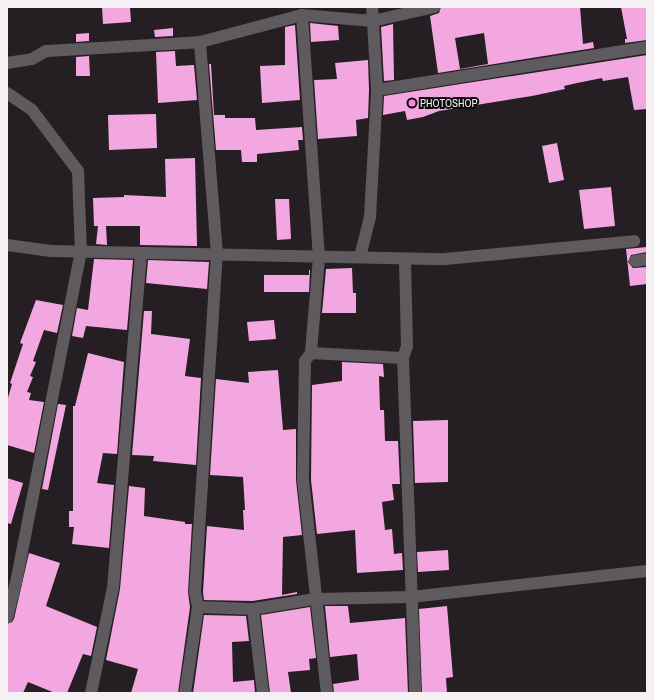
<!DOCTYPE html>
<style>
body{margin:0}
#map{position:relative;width:654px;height:700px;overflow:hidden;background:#251e23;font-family:"Archivo Narrow",sans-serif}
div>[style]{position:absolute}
.building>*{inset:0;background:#f3a7e0}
.street>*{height:12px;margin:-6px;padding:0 6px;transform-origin:6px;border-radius:6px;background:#5e5a5d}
.dots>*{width:11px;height:11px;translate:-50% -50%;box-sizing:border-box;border:2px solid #0c090b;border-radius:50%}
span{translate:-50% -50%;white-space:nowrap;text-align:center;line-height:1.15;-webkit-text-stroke:4px #0c090b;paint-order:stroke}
.poi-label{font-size:11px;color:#f5f0f4}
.left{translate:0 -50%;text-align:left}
.frame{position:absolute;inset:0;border:8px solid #f5f0f4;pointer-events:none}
</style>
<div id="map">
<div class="building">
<i style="clip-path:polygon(102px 7px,130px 7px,131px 22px,103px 24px)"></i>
<i style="clip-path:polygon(evenodd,441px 7px,580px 7px,583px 44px,593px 42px,594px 48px,438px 73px,430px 16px,439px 13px,441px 7px,484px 33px,488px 64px,460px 69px,455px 38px,484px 33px)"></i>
<i style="clip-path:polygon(621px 7px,647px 7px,647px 40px,625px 43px,625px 39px,627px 39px)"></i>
<i style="clip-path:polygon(310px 23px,338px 26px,339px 40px,311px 42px)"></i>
<i style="clip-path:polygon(393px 24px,394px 80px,384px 81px,381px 27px)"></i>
<i style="clip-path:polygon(295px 25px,300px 100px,262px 103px,260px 66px,285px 65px,285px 27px)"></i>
<i style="clip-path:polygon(173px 28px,173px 36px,155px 37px,154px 30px)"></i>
<i style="clip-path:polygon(89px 33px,89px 41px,76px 42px,76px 34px)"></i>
<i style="clip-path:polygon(175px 51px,176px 66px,194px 65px,197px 100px,158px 103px,156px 52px)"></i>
<i style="clip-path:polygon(647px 55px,647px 109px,634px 110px,628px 77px,603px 81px,602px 78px,577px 83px,564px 86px,565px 89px,532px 96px,439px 111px,423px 117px,407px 120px,405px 111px,383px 115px,384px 96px)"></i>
<i style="clip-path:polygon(89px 56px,90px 76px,76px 76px,76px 57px)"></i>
<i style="clip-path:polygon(368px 60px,369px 90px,368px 118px,356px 120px,357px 136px,318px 139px,314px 80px,337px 79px,335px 63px)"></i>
<i style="clip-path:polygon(209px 64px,211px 64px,214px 115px,225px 115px,225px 118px,255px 118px,256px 130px,302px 127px,303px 140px,298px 140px,299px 150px,257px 154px,257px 162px,242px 162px,241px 150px,216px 150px)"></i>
<i style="clip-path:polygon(156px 114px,157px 148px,109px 150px,108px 115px)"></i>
<i style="clip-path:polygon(557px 143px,564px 180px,549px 183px,542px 146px)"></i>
<i style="clip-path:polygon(195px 158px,197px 246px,140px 245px,140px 226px,106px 226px,107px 245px,96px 244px,98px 226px,94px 226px,93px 198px,124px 197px,124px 195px,166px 197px,165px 159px)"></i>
<i style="clip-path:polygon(611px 187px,615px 226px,584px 229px,579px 190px)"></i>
<i style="clip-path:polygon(275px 199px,289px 199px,291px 239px,277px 240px)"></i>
<i style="clip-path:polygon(647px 247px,647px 252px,631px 255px,628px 262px,633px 268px,647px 267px,647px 284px,630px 286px,626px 249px)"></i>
<i style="clip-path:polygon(94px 259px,133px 260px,127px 330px,86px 326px,83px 338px,72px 336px,77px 308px,88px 310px)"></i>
<i style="clip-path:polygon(148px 260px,209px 262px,207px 289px,146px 283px)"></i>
<i style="clip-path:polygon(352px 268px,353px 293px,356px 293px,356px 313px,322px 313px,326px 269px)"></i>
<i style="clip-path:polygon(309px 270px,310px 270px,309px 292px,264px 292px,264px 275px,309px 275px)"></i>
<i style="clip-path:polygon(36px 300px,63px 305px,57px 333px,44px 330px,33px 361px,36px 362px,30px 376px,33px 377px,27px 392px,31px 393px,29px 400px,44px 402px,34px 453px,7px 445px,7px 401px,12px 384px,10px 383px,23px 344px,20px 343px)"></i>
<i style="clip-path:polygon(144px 311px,152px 311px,151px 334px,190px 339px,185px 376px,201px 378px,196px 465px,153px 461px,154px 456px,132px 455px)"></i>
<i style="clip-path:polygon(274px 320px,276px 339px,249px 341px,247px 322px)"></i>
<i style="clip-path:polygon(88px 353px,124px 362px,117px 454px,103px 453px,97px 483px,114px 485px,109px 548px,72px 544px,74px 527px,69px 527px,69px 511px,73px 511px,73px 406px,75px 406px)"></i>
<i style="clip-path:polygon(342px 362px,383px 364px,384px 377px,379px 376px,380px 410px,384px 410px,385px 441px,398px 441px,400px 484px,392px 484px,394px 500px,382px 502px,385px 530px,392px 529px,394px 554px,402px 553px,403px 570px,357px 573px,355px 530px,317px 534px,311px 480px,312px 385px,342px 381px)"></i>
<i style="clip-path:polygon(278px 370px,283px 430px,296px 429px,296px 480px,302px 535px,283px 537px,282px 595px,297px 592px,297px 594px,253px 601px,204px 600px,203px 592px,207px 526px,244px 530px,243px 510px,245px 510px,243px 477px,210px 475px,216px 379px,249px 383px,248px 372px)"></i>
<i style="clip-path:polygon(58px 404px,66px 405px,48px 490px,42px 489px)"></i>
<i style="clip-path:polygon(448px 420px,448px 482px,415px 483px,413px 421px)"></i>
<i style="clip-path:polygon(7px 478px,23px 483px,11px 524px,7px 523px)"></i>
<i style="clip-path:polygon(129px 486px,145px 488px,144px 516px,185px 522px,185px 524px,192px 524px,188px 592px,190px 607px,178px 693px,131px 693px,138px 669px,106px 660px,120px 589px)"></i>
<i style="clip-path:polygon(448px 550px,449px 570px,418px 572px,417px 552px)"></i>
<i style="clip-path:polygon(29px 553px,60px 563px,46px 606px,97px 627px,91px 656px,83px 654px,67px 693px,55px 693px,28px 682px,23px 693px,7px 693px,7px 624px,12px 622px,14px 619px)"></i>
<i style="clip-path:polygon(325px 606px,348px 606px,350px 623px,405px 618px,408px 693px,334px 693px,333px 684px,359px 680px,357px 654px,330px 657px)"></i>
<i style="clip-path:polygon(447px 606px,453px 677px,446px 678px,447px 693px,422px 693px,419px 609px)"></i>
<i style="clip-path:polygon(310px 607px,316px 658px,309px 659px,310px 670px,288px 672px,291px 693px,270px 693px,261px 615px)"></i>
<i style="clip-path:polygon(204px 615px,246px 616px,249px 641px,232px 642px,233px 682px,254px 680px,255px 693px,193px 693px)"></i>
</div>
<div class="street">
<i style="left:302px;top:15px;width:243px;rotate:86deg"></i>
<i style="left:319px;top:257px;width:96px;rotate:94.8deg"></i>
<i style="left:311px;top:353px;width:10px;rotate:127deg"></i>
<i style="left:305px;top:361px;width:119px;rotate:91deg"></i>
<i style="left:303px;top:480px;width:214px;rotate:83.6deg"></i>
<i style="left:7px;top:63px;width:25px;rotate:-9deg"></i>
<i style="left:32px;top:59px;width:16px;rotate:-30deg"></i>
<i style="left:46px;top:51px;width:154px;rotate:-3.3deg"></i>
<i style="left:200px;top:42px;width:106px;rotate:-14.8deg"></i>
<i style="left:302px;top:15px;width:71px;rotate:4.8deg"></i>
<i style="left:373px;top:21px;width:63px;rotate:-12.9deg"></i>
<i style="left:377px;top:90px;width:273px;rotate:-9deg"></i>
<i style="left:7px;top:93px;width:30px;rotate:34deg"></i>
<i style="left:32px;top:110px;width:76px;rotate:53deg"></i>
<i style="left:78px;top:171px;width:80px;rotate:87.9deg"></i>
<i style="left:81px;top:251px;width:341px;rotate:101.1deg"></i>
<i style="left:15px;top:586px;width:32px;rotate:104deg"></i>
<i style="left:7px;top:245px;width:44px;rotate:7.8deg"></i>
<i style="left:51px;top:251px;width:394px;rotate:1.2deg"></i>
<i style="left:445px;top:259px;width:190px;rotate:-5.4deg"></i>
<i style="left:360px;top:257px;width:41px;rotate:-76deg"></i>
<i style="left:370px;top:217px;width:127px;rotate:-86.8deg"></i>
<i style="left:377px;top:90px;width:83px;rotate:-93.4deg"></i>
<i style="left:405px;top:259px;width:87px;rotate:88.7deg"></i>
<i style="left:407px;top:346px;width:13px;rotate:108deg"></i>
<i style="left:403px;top:358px;width:335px;rotate:87.9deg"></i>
<i style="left:635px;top:261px;width:12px;rotate:-9deg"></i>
<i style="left:311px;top:353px;width:92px;rotate:3.1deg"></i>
<i style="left:198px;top:607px;width:15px;rotate:-101deg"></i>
<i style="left:195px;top:592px;width:339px;rotate:-86.3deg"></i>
<i style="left:217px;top:254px;width:213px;rotate:-94.6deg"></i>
<i style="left:253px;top:609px;width:85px;rotate:83.2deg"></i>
<i style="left:91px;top:693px;width:107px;rotate:-78.2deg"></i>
<i style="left:113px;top:588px;width:336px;rotate:-85.2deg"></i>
<i style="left:185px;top:693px;width:87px;rotate:-81.4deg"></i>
<i style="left:198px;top:607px;width:55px;rotate:2.1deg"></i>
<i style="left:253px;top:609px;width:63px;rotate:-9.2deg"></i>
<i style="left:315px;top:599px;width:96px;rotate:-1.2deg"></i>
<i style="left:411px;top:597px;width:237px;rotate:-6.3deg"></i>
</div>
<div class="dots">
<i style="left:412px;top:103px;background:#fc86e3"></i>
</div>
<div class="poi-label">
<span class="left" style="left:420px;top:103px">PHOTOSHOP</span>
</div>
<div class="frame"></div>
</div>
